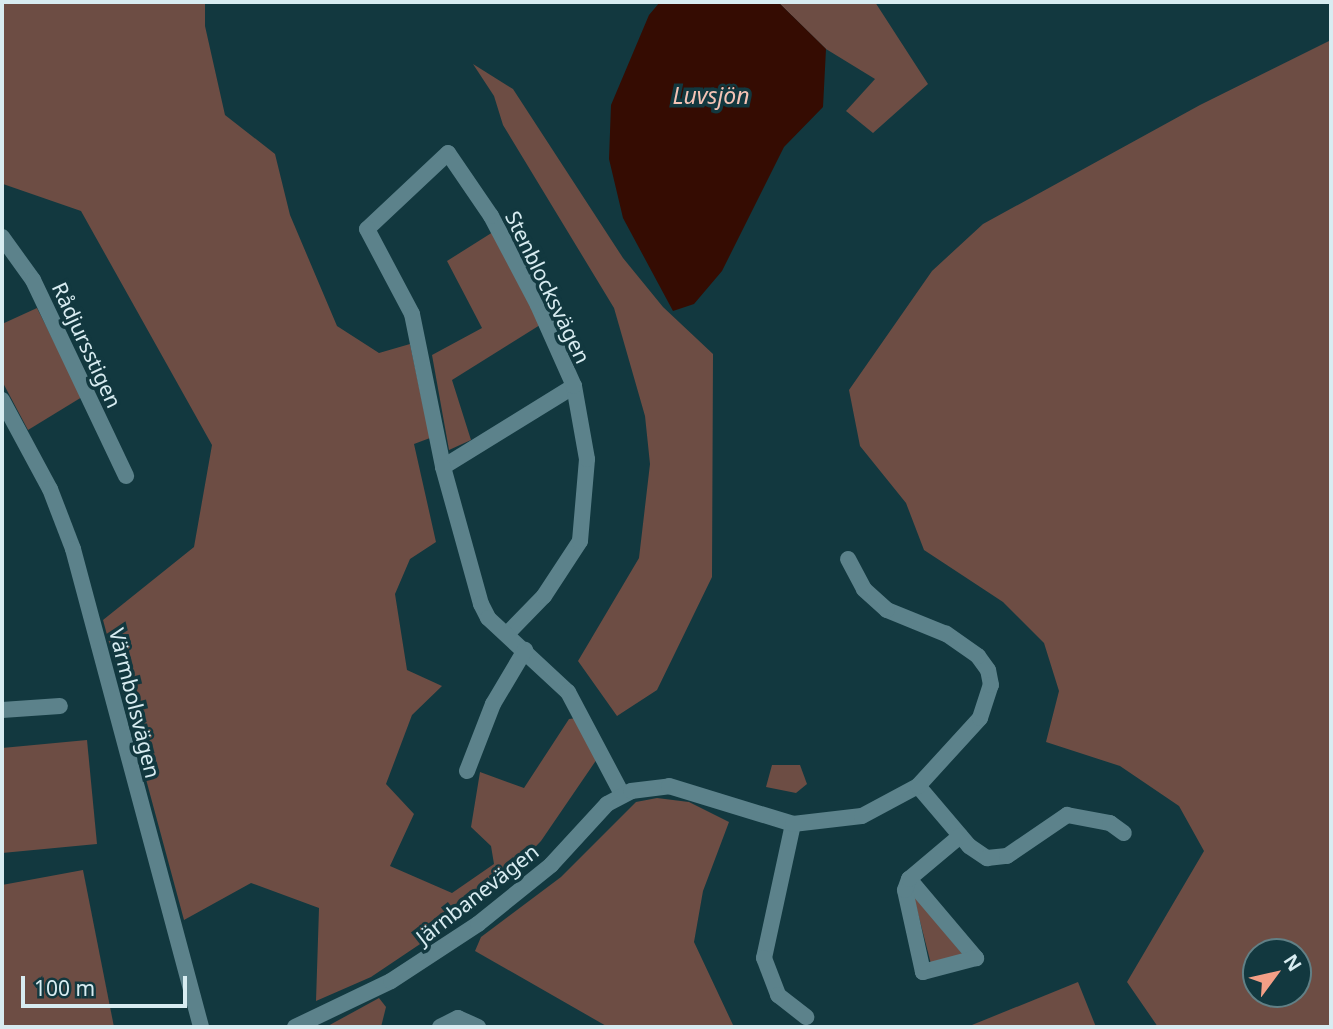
<!DOCTYPE html>
<meta charset="utf-8">
<style>
body{margin:0}
#map{position:relative;width:1333px;height:1029px;overflow:hidden;background:#12383f;font-family:"Noto Sans",sans-serif}
div>[style]{position:absolute}
.green>*{inset:0;background:#6d4d44}
.water>*{inset:0;background:#350c02}
.minor>*{height:16px;margin:-8px;padding:0 8px;transform-origin:8px;border-radius:8px;background:#5c828b}
span{translate:-50% -50%;white-space:nowrap;text-align:center;line-height:1.15;-webkit-text-stroke:7px #12383f;paint-order:stroke}
.street-label{font-size:21px;color:#d8ecf1}
.water-label{font-size:23px;color:#f4c3b5;font-style:italic}
.frame{position:absolute;inset:0;border:4px solid #d8ecf1;pointer-events:none}
.north{position:absolute;left:1242px;top:938px;width:70px;height:70px;box-sizing:border-box;background:#12383f;border:2px solid #618086;border-radius:50%;rotate:57deg;font-size:19px;font-weight:700;line-height:28px;text-align:center;color:#d8ecf1}
.north::after{content:'';display:block;margin:auto;width:24px;height:32px;background:#f39f86;clip-path:polygon(50% 0,100% 100%,50% 72%,0 100%)}
.scale{position:absolute;left:21px;top:976px;width:166px;height:32px;box-sizing:border-box;border:4px solid #d8ecf1;border-top:0;padding-left:9px;font-size:21px;line-height:24px;white-space:nowrap;color:#d8ecf1;-webkit-text-stroke:5px #12383f;paint-order:stroke}
</style>
<div id="map">
<div class="green">
<i style="clip-path:polygon(2px 2px,205px 2px,205px 26px,225px 115px,275px 154px,290px 215px,337px 326px,379px 353px,410px 344px,430px 438px,414px 444px,436px 542px,410px 559px,395px 594px,407px 670px,442px 686px,412px 715px,386px 784px,414px 814px,390px 866px,452px 893px,494px 864px,491px 846px,471px 827px,480px 772px,524px 788px,569px 719px,577px 718px,597px 759px,541px 841px,477px 907px,468px 913px,457px 911px,441px 930px,371px 977px,316px 1001px,319px 908px,251px 883px,184px 920px,103px 620px,194px 547px,212px 445px,81px 211px,3px 184px)"></i>
<i style="clip-path:polygon(778px 2px,875px 2px,928px 84px,873px 133px,846px 111px,875px 79px,826px 49px)"></i>
<i style="clip-path:polygon(evenodd,1331px 40px,1331px 1027px,1158px 1027px,1127px 982px,1204px 851px,1179px 806px,1120px 766px,1046px 742px,1059px 691px,1044px 643px,1003px 602px,924px 550px,906px 503px,860px 446px,849px 390px,932px 271px,983px 224px,1200px 105px,1331px 40px,1256px 952px,1298px 952px,1298px 994px,1256px 994px,1256px 952px)"></i>
<i style="clip-path:polygon(473px 64px,513px 89px,623px 258px,663px 307px,713px 354px,712px 577px,657px 690px,617px 716px,578px 661px,639px 558px,650px 464px,645px 416px,614px 308px,503px 125px,494px 96px)"></i>
<i style="clip-path:polygon(493px 232px,540px 325px,452px 380px,471px 440px,449px 450px,432px 355px,482px 328px,447px 261px)"></i>
<i style="clip-path:polygon(37px 308px,82px 397px,28px 430px,2px 381px,2px 324px)"></i>
<i style="clip-path:polygon(87px 740px,97px 844px,2px 853px,2px 748px)"></i>
<i style="clip-path:polygon(772px 765px,800px 765px,807px 784px,796px 793px,766px 787px)"></i>
<i style="clip-path:polygon(657px 798px,689px 802px,729px 822px,703px 891px,694px 942px,734px 1027px,608px 1027px,475px 951px,481px 937px,561px 877px,636px 802px)"></i>
<i style="clip-path:polygon(83px 870px,114px 1027px,2px 1027px,2px 885px)"></i>
<i style="clip-path:polygon(913px 894px,964px 956px,931px 964px)"></i>
<i style="clip-path:polygon(1078px 982px,1096px 1027px,967px 1027px)"></i>
<i style="clip-path:polygon(379px 998px,386px 1007px,381px 1027px,326px 1027px)"></i>
</div>
<div class="water">
<i style="clip-path:polygon(660px 2px,778px 2px,826px 49px,823px 107px,784px 147px,722px 271px,694px 304px,673px 311px,623px 218px,609px 159px,611px 105px,649px 15px)"></i>
</div>
<div class="minor">
<i style="left:2px;top:237px;width:53px;rotate:54.2deg"></i>
<i style="left:33px;top:280px;width:217px;rotate:64.6deg"></i>
<i style="left:2px;top:400px;width:101px;rotate:61.7deg"></i>
<i style="left:50px;top:489px;width:64px;rotate:69deg"></i>
<i style="left:73px;top:549px;width:495px;rotate:75deg"></i>
<i style="left:443px;top:467px;width:154px;rotate:-31.7deg"></i>
<i style="left:507px;top:634px;width:53px;rotate:-45.8deg"></i>
<i style="left:544px;top:596px;width:66px;rotate:-56.8deg"></i>
<i style="left:580px;top:541px;width:82px;rotate:-85.1deg"></i>
<i style="left:587px;top:459px;width:74px;rotate:-100.1deg"></i>
<i style="left:574px;top:386px;width:89px;rotate:-114deg"></i>
<i style="left:538px;top:305px;width:101px;rotate:-117.8deg"></i>
<i style="left:491px;top:216px;width:76px;rotate:-124.3deg"></i>
<i style="left:448px;top:153px;width:111px;rotate:136.8deg"></i>
<i style="left:367px;top:229px;width:96px;rotate:62.1deg"></i>
<i style="left:412px;top:314px;width:156px;rotate:78.5deg"></i>
<i style="left:443px;top:467px;width:142px;rotate:74.5deg"></i>
<i style="left:481px;top:604px;width:16px;rotate:63deg"></i>
<i style="left:488px;top:618px;width:109px;rotate:42.8deg"></i>
<i style="left:568px;top:692px;width:115px;rotate:62.1deg"></i>
<i style="left:2px;top:710px;width:58px;rotate:-3.9deg"></i>
<i style="left:467px;top:771px;width:72px;rotate:-68.8deg"></i>
<i style="left:493px;top:704px;width:63px;rotate:-59.3deg"></i>
<i style="left:918px;top:786px;width:79px;rotate:49.6deg"></i>
<i style="left:969px;top:846px;width:22px;rotate:34deg"></i>
<i style="left:987px;top:858px;width:20px;rotate:-6deg"></i>
<i style="left:1007px;top:856px;width:73px;rotate:-34.3deg"></i>
<i style="left:1067px;top:815px;width:44px;rotate:10.5deg"></i>
<i style="left:1110px;top:823px;width:17px;rotate:36deg"></i>
<i style="left:793px;top:824px;width:137px;rotate:102.2deg"></i>
<i style="left:764px;top:958px;width:40px;rotate:69deg"></i>
<i style="left:778px;top:995px;width:36px;rotate:38deg"></i>
<i style="left:909px;top:879px;width:104px;rotate:49.7deg"></i>
<i style="left:976px;top:958px;width:55px;rotate:165.2deg"></i>
<i style="left:923px;top:972px;width:84px;rotate:-102.4deg"></i>
<i style="left:905px;top:890px;width:12px;rotate:-70deg"></i>
<i style="left:909px;top:879px;width:67px;rotate:-40.1deg"></i>
<i style="left:295px;top:1027px;width:106px;rotate:-25.6deg"></i>
<i style="left:391px;top:981px;width:104px;rotate:-33.2deg"></i>
<i style="left:478px;top:924px;width:94px;rotate:-38.9deg"></i>
<i style="left:551px;top:865px;width:83px;rotate:-47.4deg"></i>
<i style="left:607px;top:804px;width:27px;rotate:-28deg"></i>
<i style="left:631px;top:791px;width:38px;rotate:-7deg"></i>
<i style="left:669px;top:786px;width:130px;rotate:17deg"></i>
<i style="left:793px;top:824px;width:69px;rotate:-6.6deg"></i>
<i style="left:862px;top:816px;width:64px;rotate:-28.2deg"></i>
<i style="left:918px;top:786px;width:92px;rotate:-47.6deg"></i>
<i style="left:980px;top:718px;width:35px;rotate:-72deg"></i>
<i style="left:991px;top:685px;width:15px;rotate:-101deg"></i>
<i style="left:988px;top:670px;width:17px;rotate:-126deg"></i>
<i style="left:978px;top:656px;width:39px;rotate:-145deg"></i>
<i style="left:946px;top:634px;width:64px;rotate:-157.9deg"></i>
<i style="left:887px;top:610px;width:31px;rotate:-138deg"></i>
<i style="left:864px;top:589px;width:34px;rotate:-118deg"></i>
<i style="left:440px;top:1027px;width:20px;rotate:-27deg"></i>
<i style="left:458px;top:1018px;width:22px;rotate:24deg"></i>
</div>
<div class="street-label">
<span style="left:548px;top:287px;rotate:64deg">Stenblocksvägen</span>
<span style="left:87px;top:345px;rotate:65deg">Rådjursstigen</span>
<span style="left:135px;top:703px;rotate:76deg">Värmbolsvägen</span>
<span style="left:477px;top:894px;rotate:-38deg">Järnbanevägen</span>
</div>
<div class="water-label">
<span style="left:711px;top:95px">Luvsjön</span>
</div>
<div class="frame"></div>
<div class="north">N</div>
<div class="scale">100 m</div>
</div>
